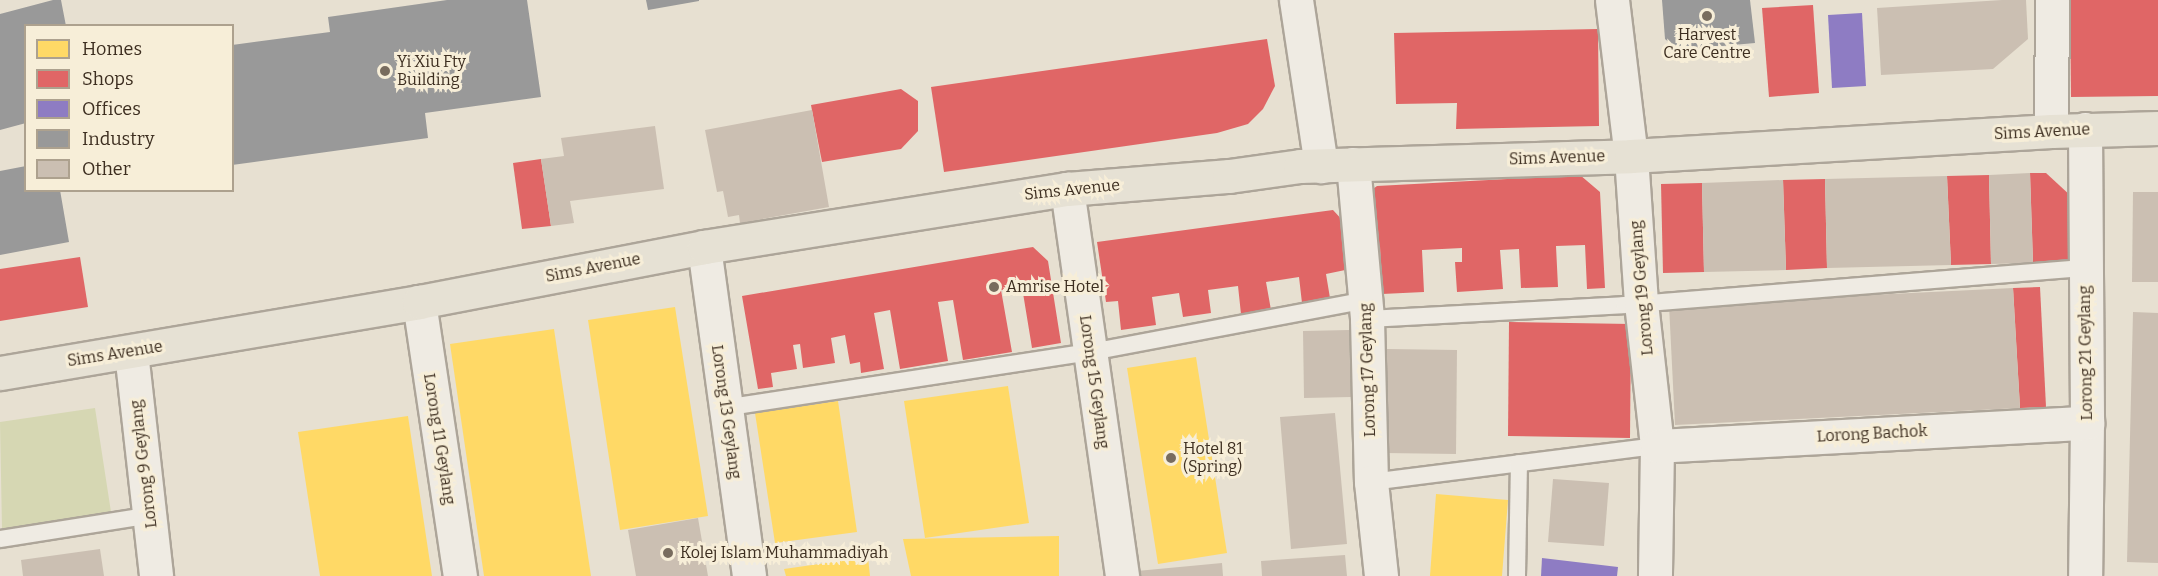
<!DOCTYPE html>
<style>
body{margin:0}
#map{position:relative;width:2158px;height:576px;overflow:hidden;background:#e7e0d1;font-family:Bitter,serif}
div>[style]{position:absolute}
.green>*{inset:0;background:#d6d7b3}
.homes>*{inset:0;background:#ffd966}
.shops>*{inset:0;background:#e06666}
.offices>*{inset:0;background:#8e7cc3}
.industry>*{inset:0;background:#999}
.building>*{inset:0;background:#cbbfb2}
.roads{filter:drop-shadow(2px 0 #ada599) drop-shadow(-2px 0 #ada599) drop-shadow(0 2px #ada599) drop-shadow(0 -2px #ada599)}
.lane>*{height:16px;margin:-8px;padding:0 8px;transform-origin:8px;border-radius:8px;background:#efebe3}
.street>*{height:33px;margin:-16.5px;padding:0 16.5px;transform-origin:16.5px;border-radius:16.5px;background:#efebe3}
.secondary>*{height:33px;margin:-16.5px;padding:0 16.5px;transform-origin:16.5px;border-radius:16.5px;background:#efebe3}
.primary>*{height:33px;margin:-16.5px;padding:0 16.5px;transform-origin:16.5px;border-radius:16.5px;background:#e6e1d4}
.dots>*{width:16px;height:16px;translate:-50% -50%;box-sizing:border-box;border:3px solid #f7eed8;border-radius:50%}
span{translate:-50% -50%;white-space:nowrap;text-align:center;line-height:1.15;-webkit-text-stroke:6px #f7eed8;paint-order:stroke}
.poi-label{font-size:16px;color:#3d2e20}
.left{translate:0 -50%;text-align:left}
.street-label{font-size:16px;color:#3d2e20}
.legend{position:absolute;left:24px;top:24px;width:210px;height:168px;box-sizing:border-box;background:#f7eed8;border:2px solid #ada18e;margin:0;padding:8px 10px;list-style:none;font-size:18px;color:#3d2e20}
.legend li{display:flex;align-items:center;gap:12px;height:30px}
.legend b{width:30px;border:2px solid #ada18e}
</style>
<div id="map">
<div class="green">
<i style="clip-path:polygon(95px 408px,111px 512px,2px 529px,0 422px)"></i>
</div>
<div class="homes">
<i style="clip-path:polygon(675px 307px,708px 516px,620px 530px,588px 320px)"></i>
<i style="clip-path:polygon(554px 329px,591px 576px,484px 576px,450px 344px)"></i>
<i style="clip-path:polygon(1196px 357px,1227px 553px,1158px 564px,1127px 368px)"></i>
<i style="clip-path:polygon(1008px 386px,1029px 523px,925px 538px,904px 401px)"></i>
<i style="clip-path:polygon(838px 401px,857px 532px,775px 543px,755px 413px)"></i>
<i style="clip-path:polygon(408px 416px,432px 576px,320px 576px,298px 432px)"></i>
<i style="clip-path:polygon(1436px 494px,1508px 500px,1502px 576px,1430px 576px)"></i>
<i style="clip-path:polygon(1059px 536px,1059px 576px,911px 576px,903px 539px)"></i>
<i style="clip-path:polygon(868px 557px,870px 576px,786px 576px,784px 569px)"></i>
</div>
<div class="shops">
<i style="clip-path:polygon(2070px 0,2158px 0,2158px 96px,2071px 97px)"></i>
<i style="clip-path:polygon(1813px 5px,1819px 93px,1769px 97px,1762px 8px)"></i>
<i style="clip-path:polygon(1598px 29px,1599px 126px,1456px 129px,1457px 103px,1396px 104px,1394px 33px)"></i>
<i style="clip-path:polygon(1267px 39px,1275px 86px,1263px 109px,1248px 124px,1217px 133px,944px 172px,931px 87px)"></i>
<i style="clip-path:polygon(901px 89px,918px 101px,918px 131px,901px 149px,822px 162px,811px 105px)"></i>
<i style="clip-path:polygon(541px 159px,551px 226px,522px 229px,513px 163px)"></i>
<i style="clip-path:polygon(2030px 173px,2046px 173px,2072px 197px,2074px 261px,2033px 263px)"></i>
<i style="clip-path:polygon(1580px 175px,1600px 192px,1605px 288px,1587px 289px,1585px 245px,1556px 246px,1558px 287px,1521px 288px,1519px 249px,1500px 250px,1503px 289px,1457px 292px,1455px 262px,1462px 262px,1462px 248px,1422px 250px,1424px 292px,1382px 294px,1380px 246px,1364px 247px,1362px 197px,1377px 186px)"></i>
<i style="clip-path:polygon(1989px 175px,1991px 264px,1951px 265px,1947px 176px)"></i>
<i style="clip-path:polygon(1825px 179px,1827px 268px,1786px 270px,1783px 180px)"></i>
<i style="clip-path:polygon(1702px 183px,1704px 272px,1663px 273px,1661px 184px)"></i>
<i style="clip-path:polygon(1333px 210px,1345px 223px,1350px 269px,1326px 274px,1330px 298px,1302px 303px,1299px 277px,1266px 282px,1271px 310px,1258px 312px,1241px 314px,1238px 286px,1208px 290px,1211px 313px,1183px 317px,1179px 293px,1152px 297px,1156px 325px,1121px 330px,1118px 301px,1106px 302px,1097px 242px)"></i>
<i style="clip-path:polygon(1033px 247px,1048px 261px,1061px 343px,1032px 348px,1022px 287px,1010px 289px,1001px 290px,1012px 352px,963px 360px,953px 300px,938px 302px,948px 361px,900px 369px,890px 310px,874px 313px,884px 369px,861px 373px,860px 362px,850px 364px,845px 335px,831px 338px,835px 363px,803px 368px,800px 344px,793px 345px,797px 369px,771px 373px,773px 387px,758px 389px,742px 296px)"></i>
<i style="clip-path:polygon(80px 257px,88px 307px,0 321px,0 269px)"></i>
<i style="clip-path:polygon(2040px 287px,2046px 407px,2020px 408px,2013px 288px)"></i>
<i style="clip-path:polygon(1509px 322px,1631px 324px,1630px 438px,1508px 436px)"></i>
</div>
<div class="offices">
<i style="clip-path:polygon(1862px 13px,1866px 86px,1832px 88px,1828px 15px)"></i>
<i style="clip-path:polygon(1542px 558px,1618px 567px,1617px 576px,1541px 576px)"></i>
</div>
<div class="industry">
<i style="clip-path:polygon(53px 0,61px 0,66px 26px,26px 26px,26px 123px,0 130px,0 14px)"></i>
<i style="clip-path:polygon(447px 0,527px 0,541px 97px,425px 113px,428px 138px,232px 165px,232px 45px,330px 32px,328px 17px)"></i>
<i style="clip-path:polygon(646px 0,699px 0,699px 1px,648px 10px)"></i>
<i style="clip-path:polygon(1662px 0,1750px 0,1755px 43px,1678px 50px,1665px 39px)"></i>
<i style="clip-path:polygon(26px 166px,26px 190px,60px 190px,69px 242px,0 255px,0 171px)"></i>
</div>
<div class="building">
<i style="clip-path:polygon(2002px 0,2026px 0,2028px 39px,1993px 69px,1881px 75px,1877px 8px)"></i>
<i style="clip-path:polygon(812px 110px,829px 207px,740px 223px,739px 215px,728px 217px,723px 191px,717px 192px,705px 130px)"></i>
<i style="clip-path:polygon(655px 126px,664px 189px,570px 201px,574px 223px,551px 226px,541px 159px,564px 156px,561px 138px)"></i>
<i style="clip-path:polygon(2030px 173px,2033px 263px,1991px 264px,1989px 175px)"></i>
<i style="clip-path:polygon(1947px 176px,1951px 265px,1827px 268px,1825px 179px)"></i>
<i style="clip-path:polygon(1783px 180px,1786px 270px,1704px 272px,1702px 183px)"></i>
<i style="clip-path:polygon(2133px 192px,2158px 192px,2158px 282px,2132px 282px)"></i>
<i style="clip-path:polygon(2013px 288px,2020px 408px,1675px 425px,1669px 305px)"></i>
<i style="clip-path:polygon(2133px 312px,2158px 313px,2158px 563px,2127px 562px)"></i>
<i style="clip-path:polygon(1349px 330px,1351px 397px,1304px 398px,1303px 331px)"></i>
<i style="clip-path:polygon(1387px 349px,1457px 350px,1456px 454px,1385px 453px)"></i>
<i style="clip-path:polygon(1335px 413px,1347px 544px,1291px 549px,1280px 417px)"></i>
<i style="clip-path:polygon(1553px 479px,1609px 483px,1604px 546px,1548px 542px)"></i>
<i style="clip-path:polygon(698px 518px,708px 576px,636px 576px,628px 530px)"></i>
<i style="clip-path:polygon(100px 549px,104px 576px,23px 576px,21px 560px)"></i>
<i style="clip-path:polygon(1345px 555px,1347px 576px,1262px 576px,1261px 561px)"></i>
<i style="clip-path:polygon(1222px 563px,1223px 576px,1137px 576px,1137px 571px)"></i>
</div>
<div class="roads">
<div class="lane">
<i style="left:1367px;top:319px;width:257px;rotate:-3.1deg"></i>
<i style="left:1624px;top:305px;width:462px;rotate:-4.6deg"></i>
<i style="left:724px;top:408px;width:377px;rotate:-8.7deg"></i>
<i style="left:1097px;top:351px;width:274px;rotate:-10.7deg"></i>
<i style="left:1371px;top:482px;width:288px;rotate:-7.2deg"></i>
<i style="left:0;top:539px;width:153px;rotate:-9deg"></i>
<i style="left:1517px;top:576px;width:113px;rotate:-89deg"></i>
</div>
<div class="street">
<i style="left:1612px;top:0;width:157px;rotate:83.1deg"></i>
<i style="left:1631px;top:156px;width:147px;rotate:86.1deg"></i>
<i style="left:1641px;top:303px;width:144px;rotate:83.6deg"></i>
<i style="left:1657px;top:446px;width:130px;rotate:90.9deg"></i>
<i style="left:2085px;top:129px;width:294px;rotate:89.6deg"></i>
<i style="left:2087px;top:423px;width:153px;rotate:90.7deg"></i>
<i style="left:2051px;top:131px;width:131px;rotate:-89.6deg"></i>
<i style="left:1353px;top:164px;width:156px;rotate:84.8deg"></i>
<i style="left:1367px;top:319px;width:163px;rotate:88.6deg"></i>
<i style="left:1371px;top:482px;width:95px;rotate:83.9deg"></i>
<i style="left:1067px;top:189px;width:391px;rotate:81.9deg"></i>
<i style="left:704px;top:247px;width:332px;rotate:82.2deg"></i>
<i style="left:419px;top:302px;width:277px;rotate:81.5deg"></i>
<i style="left:131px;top:352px;width:225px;rotate:83.6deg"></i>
<i style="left:1657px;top:446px;width:431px;rotate:-3.1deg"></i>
</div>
<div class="secondary">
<i style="left:1296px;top:0;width:168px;rotate:81.4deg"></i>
</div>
<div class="primary">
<i style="left:0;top:373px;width:425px;rotate:-9.6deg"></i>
<i style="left:419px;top:302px;width:290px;rotate:-10.9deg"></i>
<i style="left:704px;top:247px;width:368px;rotate:-9.1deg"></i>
<i style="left:1067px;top:189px;width:163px;rotate:-4.6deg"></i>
<i style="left:1229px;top:176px;width:72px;rotate:-8deg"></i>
<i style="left:1300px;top:166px;width:331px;rotate:-1.7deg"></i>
<i style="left:1631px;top:156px;width:421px;rotate:-3.4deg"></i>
<i style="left:2051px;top:131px;width:107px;rotate:-1.6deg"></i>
</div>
</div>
<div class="dots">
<i style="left:1707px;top:16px;background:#786c5e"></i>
<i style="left:385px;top:71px;background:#786c5e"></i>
<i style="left:994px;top:287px;background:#786c5e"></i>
<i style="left:1171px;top:458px;background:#786c5e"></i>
<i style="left:668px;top:553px;background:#786c5e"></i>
</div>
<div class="poi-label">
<span style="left:1707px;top:44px">Harvest<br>Care Centre</span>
<span class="left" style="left:397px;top:71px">Yi Xiu Fty<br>Building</span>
<span class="left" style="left:1006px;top:287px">Amrise Hotel</span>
<span class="left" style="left:1183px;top:458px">Hotel 81<br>(Spring)</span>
<span class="left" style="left:680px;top:553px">Kolej Islam Muhammadiyah</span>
</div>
<div class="street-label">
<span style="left:2042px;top:132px;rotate:-3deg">Sims Avenue</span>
<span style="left:1557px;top:158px;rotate:-2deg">Sims Avenue</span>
<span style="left:1072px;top:190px;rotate:-6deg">Sims Avenue</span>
<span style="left:593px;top:268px;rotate:-11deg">Sims Avenue</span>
<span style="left:1642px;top:288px;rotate:-95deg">Lorong 19 Geylang</span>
<span style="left:2086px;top:353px;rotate:-91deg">Lorong 21 Geylang</span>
<span style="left:115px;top:354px;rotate:-9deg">Sims Avenue</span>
<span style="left:1368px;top:370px;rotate:-92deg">Lorong 17 Geylang</span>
<span style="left:1094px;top:382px;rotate:82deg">Lorong 15 Geylang</span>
<span style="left:726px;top:412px;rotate:82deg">Lorong 13 Geylang</span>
<span style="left:1872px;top:434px;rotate:-3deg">Lorong Bachok</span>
<span style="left:439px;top:439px;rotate:81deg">Lorong 11 Geylang</span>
<span style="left:144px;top:464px;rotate:-97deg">Lorong 9 Geylang</span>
</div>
<ul class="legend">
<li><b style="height:16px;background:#ffd966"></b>Homes</li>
<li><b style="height:16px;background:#e06666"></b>Shops</li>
<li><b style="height:16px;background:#8e7cc3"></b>Offices</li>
<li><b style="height:16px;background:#999"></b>Industry</li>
<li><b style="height:16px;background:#cbbfb2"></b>Other</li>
</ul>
</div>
